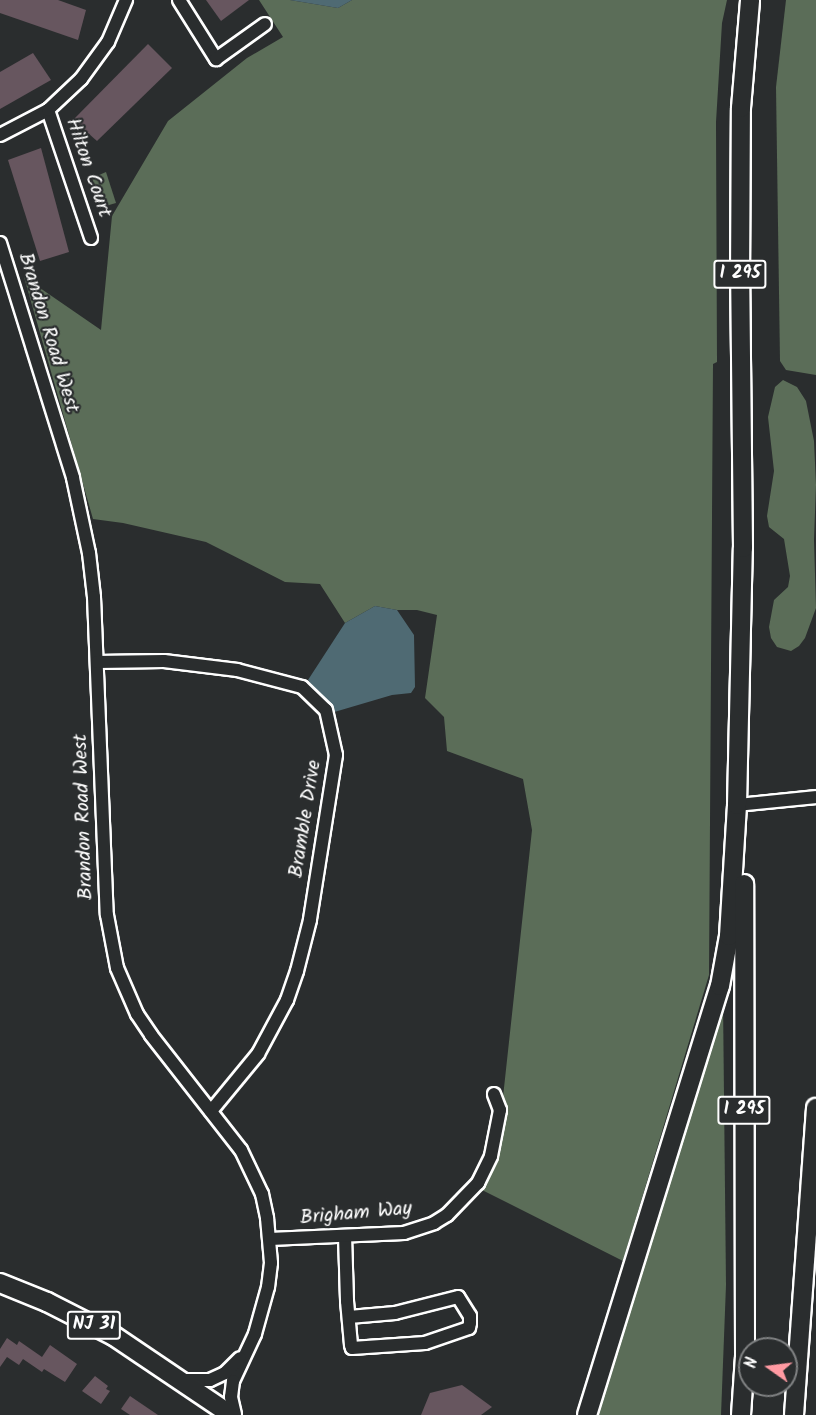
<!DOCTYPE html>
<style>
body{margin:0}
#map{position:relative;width:816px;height:1415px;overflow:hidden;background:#2a2d2e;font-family:Kalam,sans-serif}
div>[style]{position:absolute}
.green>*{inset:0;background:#5b6d58}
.water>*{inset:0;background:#4f6a73}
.building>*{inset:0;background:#67565f}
.roads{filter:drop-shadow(2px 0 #fff) drop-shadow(-2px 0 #fff) drop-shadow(0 2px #fff) drop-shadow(0 -2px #fff)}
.minor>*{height:12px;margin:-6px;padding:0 6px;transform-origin:6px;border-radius:6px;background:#2a2d2e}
.highway>*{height:18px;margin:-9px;padding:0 9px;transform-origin:9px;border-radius:9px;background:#2a2d2e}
span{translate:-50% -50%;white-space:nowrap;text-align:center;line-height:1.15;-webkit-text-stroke:4.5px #2a2d2e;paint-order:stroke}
.shield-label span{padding:2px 4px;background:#2a2d2e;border:2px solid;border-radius:4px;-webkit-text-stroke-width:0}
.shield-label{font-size:18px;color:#fff;font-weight:700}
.street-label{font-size:20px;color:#fff}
.north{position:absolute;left:738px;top:1337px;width:60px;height:60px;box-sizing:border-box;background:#2a2d2e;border:2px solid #7f8182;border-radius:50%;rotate:284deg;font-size:16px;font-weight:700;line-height:24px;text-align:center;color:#fff}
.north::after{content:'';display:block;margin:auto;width:21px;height:27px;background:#ff9aa2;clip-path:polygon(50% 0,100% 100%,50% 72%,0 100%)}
</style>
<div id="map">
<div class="green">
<i style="clip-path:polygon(259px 0,290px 0,338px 8px,352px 0,727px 0,722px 23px,716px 122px,717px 362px,713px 364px,709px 975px,623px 1261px,478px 1188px,498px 1143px,532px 830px,523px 779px,447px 751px,444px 717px,425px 698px,437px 615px,417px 610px,397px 610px,375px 606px,345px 623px,320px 584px,285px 582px,206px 542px,123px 523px,93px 519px,24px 277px,101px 330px,112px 216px,168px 121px,247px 58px,283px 37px)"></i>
<i style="clip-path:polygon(786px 0,816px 0,816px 375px,786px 370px,780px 361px,776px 87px)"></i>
<i style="clip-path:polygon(106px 172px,116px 203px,102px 207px,92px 178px)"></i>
<i style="clip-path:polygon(783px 380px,797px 387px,806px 401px,814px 441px,816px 485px,814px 540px,816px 608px,805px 638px,799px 646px,791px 651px,777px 647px,771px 638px,769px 627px,774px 600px,788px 587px,790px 576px,784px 539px,769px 527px,767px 516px,774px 471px,768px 417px,775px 387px)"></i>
<i style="clip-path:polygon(723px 1001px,726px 1285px,721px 1415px,597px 1415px)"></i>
</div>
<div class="water">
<i style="clip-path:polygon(290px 0,352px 0,338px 8px)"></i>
<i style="clip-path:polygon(375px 606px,397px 610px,414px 635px,415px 687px,411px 693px,392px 695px,331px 713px,308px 680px,345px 623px)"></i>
</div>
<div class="building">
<i style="clip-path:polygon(0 0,58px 0,86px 10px,78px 40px,0 13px)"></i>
<i style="clip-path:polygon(206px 0,249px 0,221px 21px)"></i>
<i style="clip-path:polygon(148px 44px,172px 68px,97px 141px,73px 120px)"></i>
<i style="clip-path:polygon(33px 53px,51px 80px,0 109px,0 72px)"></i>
<i style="clip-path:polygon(41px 148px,69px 252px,40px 261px,8px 160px)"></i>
<i style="clip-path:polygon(7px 1338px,17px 1345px,19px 1341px,42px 1357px,50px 1345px,77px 1364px,65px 1382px,44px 1369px,42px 1372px,23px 1359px,19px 1365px,7px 1357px,0 1367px,0 1349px)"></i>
<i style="clip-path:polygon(95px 1376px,108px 1386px,106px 1389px,110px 1391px,101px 1404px,82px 1391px)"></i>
<i style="clip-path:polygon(462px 1385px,492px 1407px,481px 1415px,421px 1415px,430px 1393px)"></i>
<i style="clip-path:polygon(130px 1396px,158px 1415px,130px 1415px,121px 1409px)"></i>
</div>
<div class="roads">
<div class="minor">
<i style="left:179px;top:0;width:70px;rotate:57.9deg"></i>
<i style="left:216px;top:59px;width:60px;rotate:-35.5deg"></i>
<i style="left:48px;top:110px;width:135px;rotate:71.4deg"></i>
<i style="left:0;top:135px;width:54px;rotate:-27.5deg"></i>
<i style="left:48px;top:110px;width:45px;rotate:-43.2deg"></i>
<i style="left:81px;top:79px;width:46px;rotate:-53.9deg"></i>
<i style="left:108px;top:42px;width:46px;rotate:-66.8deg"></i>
<i style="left:0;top:243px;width:246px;rotate:72.7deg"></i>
<i style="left:73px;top:478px;width:77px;rotate:78deg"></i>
<i style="left:89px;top:553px;width:44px;rotate:83.5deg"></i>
<i style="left:94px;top:597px;width:318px;rotate:87.7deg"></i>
<i style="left:107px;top:915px;width:54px;rotate:79.3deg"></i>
<i style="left:117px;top:968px;width:50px;rotate:66.5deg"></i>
<i style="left:137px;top:1014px;width:25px;rotate:56deg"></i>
<i style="left:151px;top:1035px;width:146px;rotate:52deg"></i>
<i style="left:241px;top:1150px;width:49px;rotate:64.5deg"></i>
<i style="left:262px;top:1194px;width:25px;rotate:78deg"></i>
<i style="left:267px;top:1218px;width:45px;rotate:84.9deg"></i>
<i style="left:271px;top:1263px;width:24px;rotate:97deg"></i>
<i style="left:268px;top:1287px;width:49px;rotate:105.5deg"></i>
<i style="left:255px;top:1334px;width:52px;rotate:115.1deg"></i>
<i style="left:233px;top:1381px;width:16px;rotate:97deg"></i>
<i style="left:231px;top:1397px;width:18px;rotate:77deg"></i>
<i style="left:97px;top:662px;width:67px;rotate:-0.9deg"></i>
<i style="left:164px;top:661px;width:74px;rotate:7deg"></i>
<i style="left:237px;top:670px;width:67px;rotate:14.7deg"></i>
<i style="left:302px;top:687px;width:33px;rotate:44deg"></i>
<i style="left:326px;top:710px;width:46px;rotate:77.5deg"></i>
<i style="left:336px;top:755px;width:167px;rotate:99deg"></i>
<i style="left:310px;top:920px;width:53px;rotate:104.3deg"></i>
<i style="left:297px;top:971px;width:31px;rotate:109deg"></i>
<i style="left:287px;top:1000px;width:61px;rotate:118.2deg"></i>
<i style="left:258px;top:1054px;width:74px;rotate:129.5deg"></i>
<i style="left:737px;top:805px;width:79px;rotate:-5.8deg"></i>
<i style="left:345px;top:1236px;width:65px;rotate:88.2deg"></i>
<i style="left:347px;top:1301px;width:44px;rotate:84.8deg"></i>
<i style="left:351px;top:1345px;width:3px;rotate:72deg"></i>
<i style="left:352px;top:1348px;width:73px;rotate:-3.9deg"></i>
<i style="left:425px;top:1343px;width:46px;rotate:-18.8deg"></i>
<i style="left:469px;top:1328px;width:5px;rotate:-79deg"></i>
<i style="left:470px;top:1323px;width:7px;rotate:-90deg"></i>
<i style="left:470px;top:1316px;width:22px;rotate:-122deg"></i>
<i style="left:458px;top:1297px;width:65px;rotate:165.7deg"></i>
<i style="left:395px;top:1313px;width:46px;rotate:175deg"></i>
<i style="left:270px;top:1239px;width:134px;rotate:-2.6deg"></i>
<i style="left:404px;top:1233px;width:32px;rotate:-18deg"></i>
<i style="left:434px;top:1223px;width:15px;rotate:-32deg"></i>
<i style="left:447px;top:1215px;width:45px;rotate:-45.9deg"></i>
<i style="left:478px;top:1183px;width:30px;rotate:-64deg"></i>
<i style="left:491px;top:1156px;width:47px;rotate:-78.9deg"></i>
<i style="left:500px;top:1110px;width:17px;rotate:-111deg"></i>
<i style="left:182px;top:1380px;width:28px"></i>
<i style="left:210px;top:1380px;width:17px;rotate:-25deg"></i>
<i style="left:225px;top:1373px;width:21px;rotate:-45deg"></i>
</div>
<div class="highway">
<i style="left:0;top:1283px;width:51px;rotate:22deg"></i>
<i style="left:47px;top:1302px;width:75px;rotate:26.9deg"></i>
<i style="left:114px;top:1336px;width:141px;rotate:34deg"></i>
<i style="left:587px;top:1415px;width:449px;rotate:-72.8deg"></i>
<i style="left:720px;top:986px;width:51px;rotate:-79.8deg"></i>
<i style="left:729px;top:936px;width:131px;rotate:-86.5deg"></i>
<i style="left:737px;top:805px;width:257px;rotate:-88.7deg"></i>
<i style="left:743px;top:548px;width:265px;rotate:-90.6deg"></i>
<i style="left:740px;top:283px;width:175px;rotate:-89.7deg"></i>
<i style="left:741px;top:108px;width:108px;rotate:-85.2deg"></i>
<i style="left:741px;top:1415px;width:58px;rotate:-86.1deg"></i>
<i style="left:745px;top:1357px;width:473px;rotate:-90.1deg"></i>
<i style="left:794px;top:1415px;width:308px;rotate:-85.9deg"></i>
</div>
</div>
<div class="shield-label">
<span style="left:740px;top:274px">I 295</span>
<span style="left:744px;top:1110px">I 295</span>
<span style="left:94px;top:1325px">NJ 31</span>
</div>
<div class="street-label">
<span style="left:88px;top:168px;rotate:71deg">Hilton Court</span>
<span style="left:48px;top:333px;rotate:73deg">Brandon Road West</span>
<span style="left:84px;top:817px;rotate:-92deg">Brandon Road West</span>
<span style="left:306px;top:819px;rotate:-81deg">Bramble Drive</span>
<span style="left:356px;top:1214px;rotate:-5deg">Brigham Way</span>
</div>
<div class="north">N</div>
</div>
